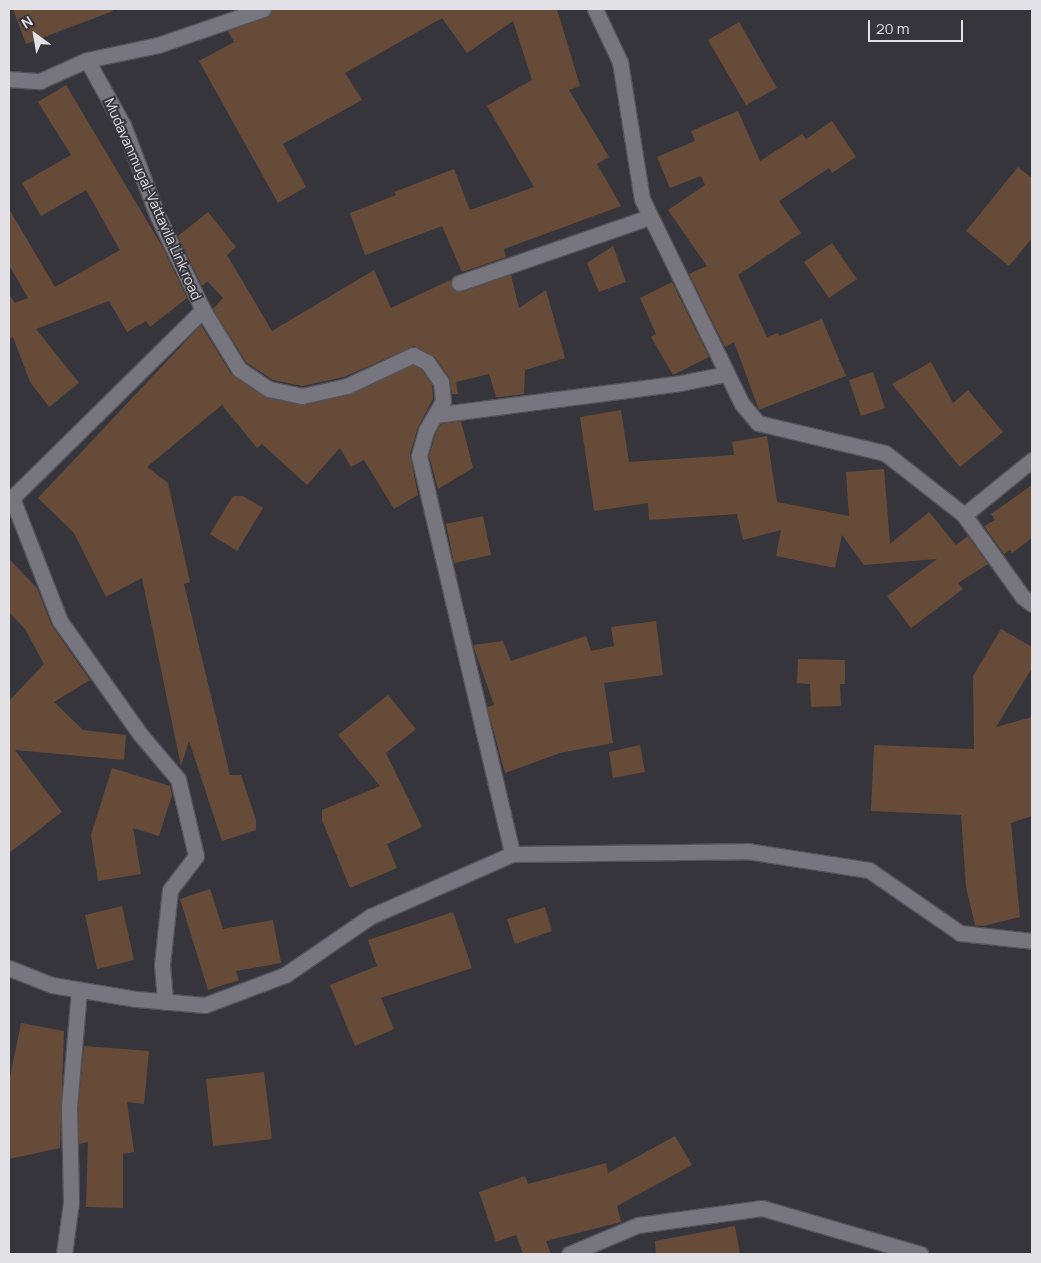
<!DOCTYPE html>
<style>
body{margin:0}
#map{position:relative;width:1041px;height:1263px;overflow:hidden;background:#36353c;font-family:Manrope,sans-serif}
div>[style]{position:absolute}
.building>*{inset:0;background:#664c38}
.roads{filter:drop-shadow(1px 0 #54535a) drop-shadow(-1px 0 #54535a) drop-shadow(0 1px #54535a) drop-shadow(0 -1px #54535a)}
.service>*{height:15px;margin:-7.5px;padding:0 7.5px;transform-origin:7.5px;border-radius:7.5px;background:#77767e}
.minor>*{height:15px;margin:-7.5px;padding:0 7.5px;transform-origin:7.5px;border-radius:7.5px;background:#77767e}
.tertiary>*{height:15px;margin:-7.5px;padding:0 7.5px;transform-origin:7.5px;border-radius:7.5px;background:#77767e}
span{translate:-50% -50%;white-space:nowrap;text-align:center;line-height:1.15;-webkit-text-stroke:4px #36353c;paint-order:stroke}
.street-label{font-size:14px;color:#e2e2e6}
.frame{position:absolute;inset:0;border:10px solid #e2e2e6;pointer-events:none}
.north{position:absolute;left:10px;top:10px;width:50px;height:50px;-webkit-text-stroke:4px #36353c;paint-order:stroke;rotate:328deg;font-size:14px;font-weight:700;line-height:20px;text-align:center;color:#e2e2e6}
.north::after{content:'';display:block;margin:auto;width:18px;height:22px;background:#e2e2e6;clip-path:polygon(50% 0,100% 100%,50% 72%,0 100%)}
.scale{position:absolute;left:868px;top:20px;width:95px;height:22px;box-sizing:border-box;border:2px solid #e2e2e6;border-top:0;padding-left:6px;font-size:15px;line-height:18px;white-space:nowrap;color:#e2e2e6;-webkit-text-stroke:4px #36353c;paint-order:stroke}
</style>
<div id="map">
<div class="building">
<i style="clip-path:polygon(13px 9px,112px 9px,113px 11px,26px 44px)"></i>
<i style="clip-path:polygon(272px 9px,557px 9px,580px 86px,569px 90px,609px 157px,597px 164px,621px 206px,504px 249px,506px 257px,462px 272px,442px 226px,365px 255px,350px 213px,396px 195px,394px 192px,454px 169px,470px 210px,534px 187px,487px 106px,532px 80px,513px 21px,467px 53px,442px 18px,345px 73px,362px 100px,283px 144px,306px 187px,278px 203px,199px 61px,234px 42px,228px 31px,266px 18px)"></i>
<i style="clip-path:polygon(739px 22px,777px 88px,746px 105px,708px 40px)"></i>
<i style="clip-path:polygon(66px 85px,163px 248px,187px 298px,150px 327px,146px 321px,127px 332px,109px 301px,36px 329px,79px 383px,49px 407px,30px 382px,13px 337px,9px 339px,9px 294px,15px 303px,28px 298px,9px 265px,9px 209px,55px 287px,120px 250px,86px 190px,41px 216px,22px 183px,71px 155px,38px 102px)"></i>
<i style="clip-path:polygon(738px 111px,760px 161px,802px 134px,806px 139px,832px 121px,856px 157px,832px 173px,829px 168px,779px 201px,801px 233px,738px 275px,767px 337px,778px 333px,779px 336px,822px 319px,846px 376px,759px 410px,734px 342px,725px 347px,689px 274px,707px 266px,668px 210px,705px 185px,701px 176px,670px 188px,657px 157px,695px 141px,691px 131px)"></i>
<i style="clip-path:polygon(1018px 167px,1032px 178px,1032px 238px,1009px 266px,966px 231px)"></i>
<i style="clip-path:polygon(208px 212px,236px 247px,227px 255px,272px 331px,374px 270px,391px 308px,450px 280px,453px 290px,462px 292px,511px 275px,519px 308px,546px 290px,565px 358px,525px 370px,524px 394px,501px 397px,496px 397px,489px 374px,456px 382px,458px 394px,452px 394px,449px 377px,435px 357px,414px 346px,344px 377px,302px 386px,273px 380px,246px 362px,213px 309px,223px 298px,207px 281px,202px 286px,178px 236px)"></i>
<i style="clip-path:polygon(832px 243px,857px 279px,829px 298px,804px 262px)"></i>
<i style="clip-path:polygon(613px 246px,626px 282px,599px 292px,587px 263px)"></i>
<i style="clip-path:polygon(672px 282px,709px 357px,673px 375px,651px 337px,656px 334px,640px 298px)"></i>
<i style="clip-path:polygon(201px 325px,231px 374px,267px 398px,304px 405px,349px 395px,413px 365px,421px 369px,432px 385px,433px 399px,418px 427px,410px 454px,418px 495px,394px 509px,364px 460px,351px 467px,340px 448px,307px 485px,262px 444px,257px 448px,222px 405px,147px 467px,168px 483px,190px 582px,184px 584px,230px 775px,241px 775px,256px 820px,256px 830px,222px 841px,189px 741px,181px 766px,142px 578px,106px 597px,74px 533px,38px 498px)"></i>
<i style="clip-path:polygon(931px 362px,953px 403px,968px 390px,1003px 432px,960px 467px,892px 384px)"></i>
<i style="clip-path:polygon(873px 372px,885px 408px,861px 416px,849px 380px)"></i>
<i style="clip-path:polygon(621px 410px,629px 462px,734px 455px,732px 442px,767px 436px,777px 502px,849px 516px,846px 472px,884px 469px,890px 544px,929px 512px,956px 545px,968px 536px,988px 564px,958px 583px,963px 589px,911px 628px,887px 596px,937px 559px,864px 565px,842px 535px,835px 568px,776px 556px,781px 530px,743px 540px,737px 514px,649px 520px,648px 503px,594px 511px,580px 417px)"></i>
<i style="clip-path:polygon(461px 421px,473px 468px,438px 489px,429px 456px,435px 435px,441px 424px)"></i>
<i style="clip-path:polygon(1032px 485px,1032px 538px,1012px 553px,1010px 550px,1004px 554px,984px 526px,995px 520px,991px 514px)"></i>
<i style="clip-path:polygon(233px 496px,243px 496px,263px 508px,237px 551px,210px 534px)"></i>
<i style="clip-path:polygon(483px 516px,491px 555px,454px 563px,446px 524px)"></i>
<i style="clip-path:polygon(9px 559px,37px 588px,52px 626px,90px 680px,54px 702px,83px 730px,126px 735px,124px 760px,15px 750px,62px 812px,9px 853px,9px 701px,44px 664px,25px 629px,9px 612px)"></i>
<i style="clip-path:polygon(656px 621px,663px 675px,604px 683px,613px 743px,560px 753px,505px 773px,487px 707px,494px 705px,473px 645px,503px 641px,511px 661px,586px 636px,591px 651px,614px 646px,611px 627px)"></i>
<i style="clip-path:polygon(1001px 629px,1032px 647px,1032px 668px,996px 727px,1032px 717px,1032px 816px,1011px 823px,1020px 917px,983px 926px,975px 925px,966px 887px,961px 815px,871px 811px,874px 745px,974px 749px,973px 676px)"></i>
<i style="clip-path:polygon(798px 659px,845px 660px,845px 684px,840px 684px,841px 706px,811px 707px,810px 684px,797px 683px)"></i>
<i style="clip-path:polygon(388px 695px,416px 729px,386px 753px,422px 827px,387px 844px,397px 868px,350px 888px,322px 820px,322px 810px,380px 786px,338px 735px)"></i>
<i style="clip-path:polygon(640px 745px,645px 772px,613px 778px,609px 752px)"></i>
<i style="clip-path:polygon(112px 768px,170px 786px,172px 795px,159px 836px,133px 828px,141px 874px,98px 881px,91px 835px)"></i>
<i style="clip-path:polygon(210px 889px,223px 929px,273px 920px,281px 963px,236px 971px,239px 980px,208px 990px,180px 899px)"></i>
<i style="clip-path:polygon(122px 906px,134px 960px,97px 969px,85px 915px)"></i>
<i style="clip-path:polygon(545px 907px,552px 931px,515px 944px,507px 919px)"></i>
<i style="clip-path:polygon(453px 912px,472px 968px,381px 998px,394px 1029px,355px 1046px,330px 985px,377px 966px,368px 940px)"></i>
<i style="clip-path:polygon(21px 1023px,64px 1031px,60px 1148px,9px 1159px,9px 1082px)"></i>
<i style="clip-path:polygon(84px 1046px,149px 1051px,144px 1104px,127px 1102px,134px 1152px,123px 1154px,123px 1208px,86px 1207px,88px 1142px,79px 1144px,78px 1107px)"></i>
<i style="clip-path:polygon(264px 1072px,272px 1139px,213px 1146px,206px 1079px)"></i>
<i style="clip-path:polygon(675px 1136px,692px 1165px,617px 1206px,621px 1222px,546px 1241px,551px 1254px,523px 1254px,516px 1235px,496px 1242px,479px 1192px,525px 1176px,528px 1184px,606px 1163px,608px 1173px)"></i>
<i style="clip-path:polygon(735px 1226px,740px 1254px,656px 1254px,655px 1241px)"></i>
</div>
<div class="roads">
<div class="service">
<i style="left:459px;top:283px;width:202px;rotate:-19.1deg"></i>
</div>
<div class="minor">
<i style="left:203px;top:310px;width:69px;rotate:58.6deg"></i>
<i style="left:239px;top:369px;width:36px;rotate:34deg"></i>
<i style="left:269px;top:389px;width:34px;rotate:12deg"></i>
<i style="left:302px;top:396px;width:46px;rotate:-12.5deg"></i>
<i style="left:347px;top:386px;width:73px;rotate:-25.2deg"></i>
<i style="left:413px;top:355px;width:16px;rotate:27deg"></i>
<i style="left:427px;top:362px;width:24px;rotate:55deg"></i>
<i style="left:441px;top:382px;width:19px;rotate:84deg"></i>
<i style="left:443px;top:401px;width:34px;rotate:120deg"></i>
<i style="left:426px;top:431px;width:26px;rotate:106deg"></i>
<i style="left:419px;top:456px;width:409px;rotate:76.8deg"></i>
<i style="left:435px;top:415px;width:242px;rotate:-7.4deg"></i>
<i style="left:675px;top:384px;width:52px;rotate:-11.1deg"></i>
<i style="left:12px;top:498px;width:132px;rotate:68.7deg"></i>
<i style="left:60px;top:621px;width:138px;rotate:54.7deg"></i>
<i style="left:140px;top:734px;width:59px;rotate:49.8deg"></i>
<i style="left:178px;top:779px;width:79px;rotate:76.8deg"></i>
<i style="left:196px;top:856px;width:43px;rotate:127.4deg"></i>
<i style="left:170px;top:890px;width:75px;rotate:96.1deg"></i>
<i style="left:162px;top:965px;width:37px;rotate:85deg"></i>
<i style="left:9px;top:501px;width:272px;rotate:-44.6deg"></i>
<i style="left:203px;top:310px;width:103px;rotate:-115.8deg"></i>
<i style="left:158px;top:217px;width:98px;rotate:-110.8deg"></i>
<i style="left:123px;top:125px;width:74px;rotate:-119deg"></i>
<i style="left:964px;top:515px;width:87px;rotate:-39deg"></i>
<i style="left:9px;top:968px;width:46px;rotate:21.6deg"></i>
<i style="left:52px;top:985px;width:86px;rotate:9.4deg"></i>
<i style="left:137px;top:999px;width:68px;rotate:5deg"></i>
<i style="left:205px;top:1005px;width:85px;rotate:-20.6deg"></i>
<i style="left:285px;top:975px;width:104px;rotate:-34.5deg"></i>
<i style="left:371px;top:916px;width:154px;rotate:-23.7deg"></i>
<i style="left:512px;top:854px;width:235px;rotate:-0.7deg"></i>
<i style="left:747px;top:851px;width:123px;rotate:8.9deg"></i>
<i style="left:869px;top:870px;width:111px;rotate:34.7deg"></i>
<i style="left:960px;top:933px;width:72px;rotate:6.3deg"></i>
<i style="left:64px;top:1254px;width:52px;rotate:-82.3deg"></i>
<i style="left:71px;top:1202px;width:95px;rotate:-91.2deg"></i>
<i style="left:69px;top:1107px;width:117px;rotate:-85.1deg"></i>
<i style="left:569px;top:1254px;width:75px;rotate:-22.8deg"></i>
<i style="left:638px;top:1225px;width:125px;rotate:-7.8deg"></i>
<i style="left:762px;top:1208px;width:165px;rotate:16.2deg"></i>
</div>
<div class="tertiary">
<i style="left:595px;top:9px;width:59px;rotate:64.7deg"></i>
<i style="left:620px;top:62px;width:139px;rotate:80.9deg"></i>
<i style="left:642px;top:199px;width:228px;rotate:64deg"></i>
<i style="left:742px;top:404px;width:25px;rotate:50deg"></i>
<i style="left:758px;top:423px;width:130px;rotate:13.3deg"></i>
<i style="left:885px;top:453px;width:100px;rotate:38.1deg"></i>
<i style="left:964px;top:515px;width:101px;rotate:54.3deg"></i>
<i style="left:1023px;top:597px;width:11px;rotate:38deg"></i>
<i style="left:9px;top:79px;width:31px;rotate:4deg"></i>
<i style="left:40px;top:81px;width:51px;rotate:-24.1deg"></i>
<i style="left:87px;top:60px;width:73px;rotate:-11.9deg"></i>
<i style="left:158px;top:45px;width:111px;rotate:-18.9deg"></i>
</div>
</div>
<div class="street-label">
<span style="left:153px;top:199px;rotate:66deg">Mudavanmugal-Vattavila Link road</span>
</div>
<div class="frame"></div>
<div class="north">N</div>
<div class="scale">20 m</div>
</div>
